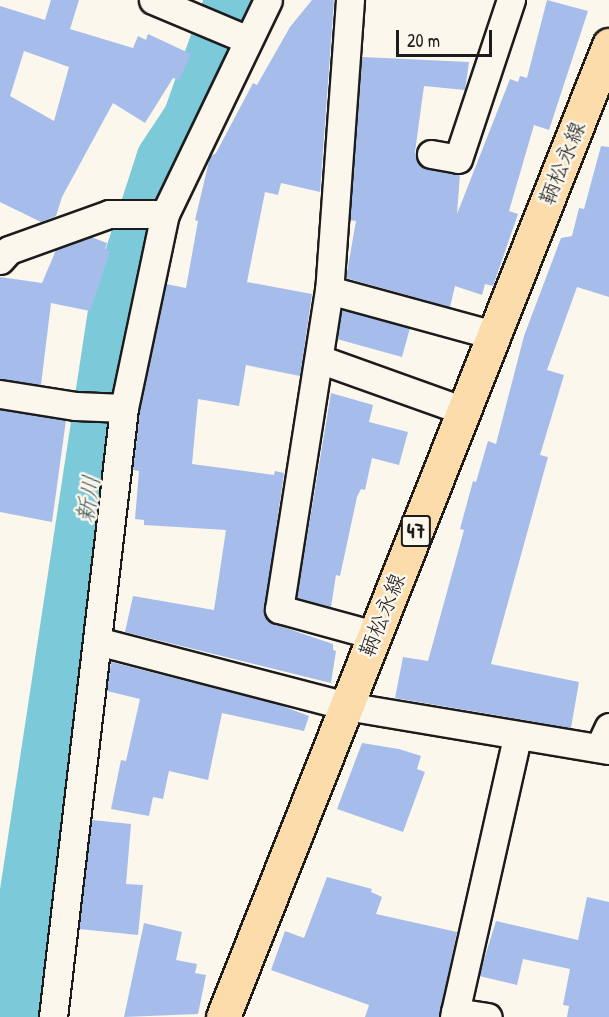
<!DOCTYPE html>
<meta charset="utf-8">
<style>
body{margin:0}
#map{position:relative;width:609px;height:1017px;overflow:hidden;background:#fbf7ec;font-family:"Patrick Hand","Klee One",sans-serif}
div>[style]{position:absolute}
.river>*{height:58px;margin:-29px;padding:0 29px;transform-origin:29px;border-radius:29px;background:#7cc9da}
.building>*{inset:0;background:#a6bdeb}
.roads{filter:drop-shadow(2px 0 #1c1c1c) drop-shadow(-2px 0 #1c1c1c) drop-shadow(0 2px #1c1c1c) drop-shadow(0 -2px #1c1c1c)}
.minor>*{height:27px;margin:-13.5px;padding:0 13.5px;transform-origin:13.5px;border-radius:13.5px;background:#fbf7ec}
.primary>*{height:33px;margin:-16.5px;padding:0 16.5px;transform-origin:16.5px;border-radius:16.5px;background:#fddcac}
span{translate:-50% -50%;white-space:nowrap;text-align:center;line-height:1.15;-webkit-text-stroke:5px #fbf7ec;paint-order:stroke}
.shield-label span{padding:2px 4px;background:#fbf7ec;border:2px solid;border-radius:4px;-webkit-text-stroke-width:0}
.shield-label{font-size:21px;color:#1c1c1c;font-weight:700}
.street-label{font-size:22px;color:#1c1c1c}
.water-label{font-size:24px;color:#3e595e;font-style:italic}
.scale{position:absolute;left:396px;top:30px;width:96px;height:27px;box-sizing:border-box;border:3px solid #1c1c1c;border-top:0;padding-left:8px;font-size:18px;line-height:21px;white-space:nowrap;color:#1c1c1c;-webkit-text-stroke:4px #fbf7ec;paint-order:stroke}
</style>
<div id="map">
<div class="river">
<i style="left:10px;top:1017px;width:720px;rotate:-81.37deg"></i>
<i style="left:118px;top:305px;width:152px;rotate:-72deg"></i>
<i style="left:165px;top:160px;width:49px;rotate:-56.6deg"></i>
<i style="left:192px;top:119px;width:126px;rotate:-70.6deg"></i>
</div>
<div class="building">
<i style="clip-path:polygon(evenodd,51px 0,79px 0,70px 29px,133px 48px,138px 36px,146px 40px,148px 34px,191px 54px,179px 80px,173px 78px,145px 123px,113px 103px,62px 197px,56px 216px,41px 222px,0 202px,0 6px,45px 20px,51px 0,24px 51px,69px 67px,54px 121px,10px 96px,24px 51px)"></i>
<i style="clip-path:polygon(312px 0,334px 0,320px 192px,281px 183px,278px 195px,265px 192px,247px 282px,312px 294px,300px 376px,246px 365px,239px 406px,198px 399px,192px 464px,274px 475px,275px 471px,284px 473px,264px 614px,274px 624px,333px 644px,333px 650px,336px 651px,331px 683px,125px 632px,133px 596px,214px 610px,226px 530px,144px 525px,144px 520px,135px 519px,139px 471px,133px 470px,140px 411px,166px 284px,186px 288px,198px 221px,195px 220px,210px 157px,216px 153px,253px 83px,257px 85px,290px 27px)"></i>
<i style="clip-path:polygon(547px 0,588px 11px,549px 130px,534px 125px,509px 211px,518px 214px,493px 286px,485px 284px,482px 295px,455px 286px,450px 307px,346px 278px,356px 221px,350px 220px,362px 57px,469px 62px,465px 90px,424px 86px,415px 152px,421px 166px,460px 174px,457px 214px,510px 79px,518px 82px,520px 76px,527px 78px)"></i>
<i style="clip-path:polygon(601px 146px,609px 147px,609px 297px,577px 287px,547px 370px,564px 375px,540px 455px,548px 457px,491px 664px,579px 682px,571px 728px,395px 698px,403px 657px,428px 661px,464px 530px,460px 529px,473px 481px,476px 482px,488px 441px,496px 444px,524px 336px,561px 238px,572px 236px,579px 208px,584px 209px)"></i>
<i style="clip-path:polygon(91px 237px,107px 243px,105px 249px,110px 251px,90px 311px,51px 303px,41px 385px,0 379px,0 277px,42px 283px,56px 250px)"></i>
<i style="clip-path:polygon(342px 310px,410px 328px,402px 357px,337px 339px)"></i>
<i style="clip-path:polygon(331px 393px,373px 405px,369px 422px,408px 432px,399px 465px,372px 458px,365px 490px,361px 489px,357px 497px,340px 576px,336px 575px,331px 607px,297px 598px)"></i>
<i style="clip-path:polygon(0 410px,66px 420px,52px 522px,0 512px)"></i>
<i style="clip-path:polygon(111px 662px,277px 704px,309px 716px,304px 731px,222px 713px,208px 780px,169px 771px,163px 799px,153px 797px,149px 816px,111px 809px,121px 760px,126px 761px,140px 699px,107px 691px)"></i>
<i style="clip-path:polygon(362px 743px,399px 749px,421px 756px,417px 769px,425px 772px,403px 832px,337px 809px)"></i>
<i style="clip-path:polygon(92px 820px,131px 824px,126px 884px,143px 885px,138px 935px,79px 929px)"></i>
<i style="clip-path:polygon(327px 877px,372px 889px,371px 892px,382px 897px,376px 914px,457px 932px,439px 1017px,365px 1017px,369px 1005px,271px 970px,285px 931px,304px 938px)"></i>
<i style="clip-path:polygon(587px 897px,609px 902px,609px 1017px,567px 1017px,569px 1006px,563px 1005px,570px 969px,523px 959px,517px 985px,479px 976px,496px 921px,578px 940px)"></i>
<i style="clip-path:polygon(144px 923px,182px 932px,176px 960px,197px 964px,195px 973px,206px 975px,198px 1014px,124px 1017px)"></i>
</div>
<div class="roads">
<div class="minor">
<i style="left:153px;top:0;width:103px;rotate:22.8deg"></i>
<i style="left:350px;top:0;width:291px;rotate:94.1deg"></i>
<i style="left:329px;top:290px;width:323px;rotate:98.9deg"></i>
<i style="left:279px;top:609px;width:98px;rotate:15.3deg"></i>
<i style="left:431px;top:154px;width:27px;rotate:10deg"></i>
<i style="left:458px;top:159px;width:168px;rotate:-71.6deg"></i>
<i style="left:0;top:260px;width:13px;rotate:-48deg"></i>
<i style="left:9px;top:250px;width:106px;rotate:-19.8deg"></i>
<i style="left:109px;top:214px;width:56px"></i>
<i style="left:329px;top:290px;width:171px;rotate:15.3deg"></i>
<i style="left:319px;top:359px;width:154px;rotate:19.7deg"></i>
<i style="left:0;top:394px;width:77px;rotate:9deg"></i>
<i style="left:76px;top:406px;width:48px;rotate:2.4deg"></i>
<i style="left:97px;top:641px;width:257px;rotate:14.6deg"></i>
<i style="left:346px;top:706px;width:267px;rotate:9.5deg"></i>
<i style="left:599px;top:748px;width:23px;rotate:-65deg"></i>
<i style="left:455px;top:1012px;width:33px;rotate:9deg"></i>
<i style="left:53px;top:1017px;width:613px;rotate:-83.35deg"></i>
<i style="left:124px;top:408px;width:198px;rotate:-78.1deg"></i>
<i style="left:165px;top:214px;width:237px;rotate:-64.3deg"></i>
<i style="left:454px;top:1017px;width:287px;rotate:-77.3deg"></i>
</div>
<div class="primary">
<i style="left:223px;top:1017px;width:1046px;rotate:-68.34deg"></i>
</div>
</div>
<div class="shield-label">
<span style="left:416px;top:531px">47</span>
</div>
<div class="street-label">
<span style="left:562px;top:163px;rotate:-68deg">鞆松永線</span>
<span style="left:382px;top:615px;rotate:-68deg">鞆松永線</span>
</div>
<div class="water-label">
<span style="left:88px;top:499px;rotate:-81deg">新川</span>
</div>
<div class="scale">20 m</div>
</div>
